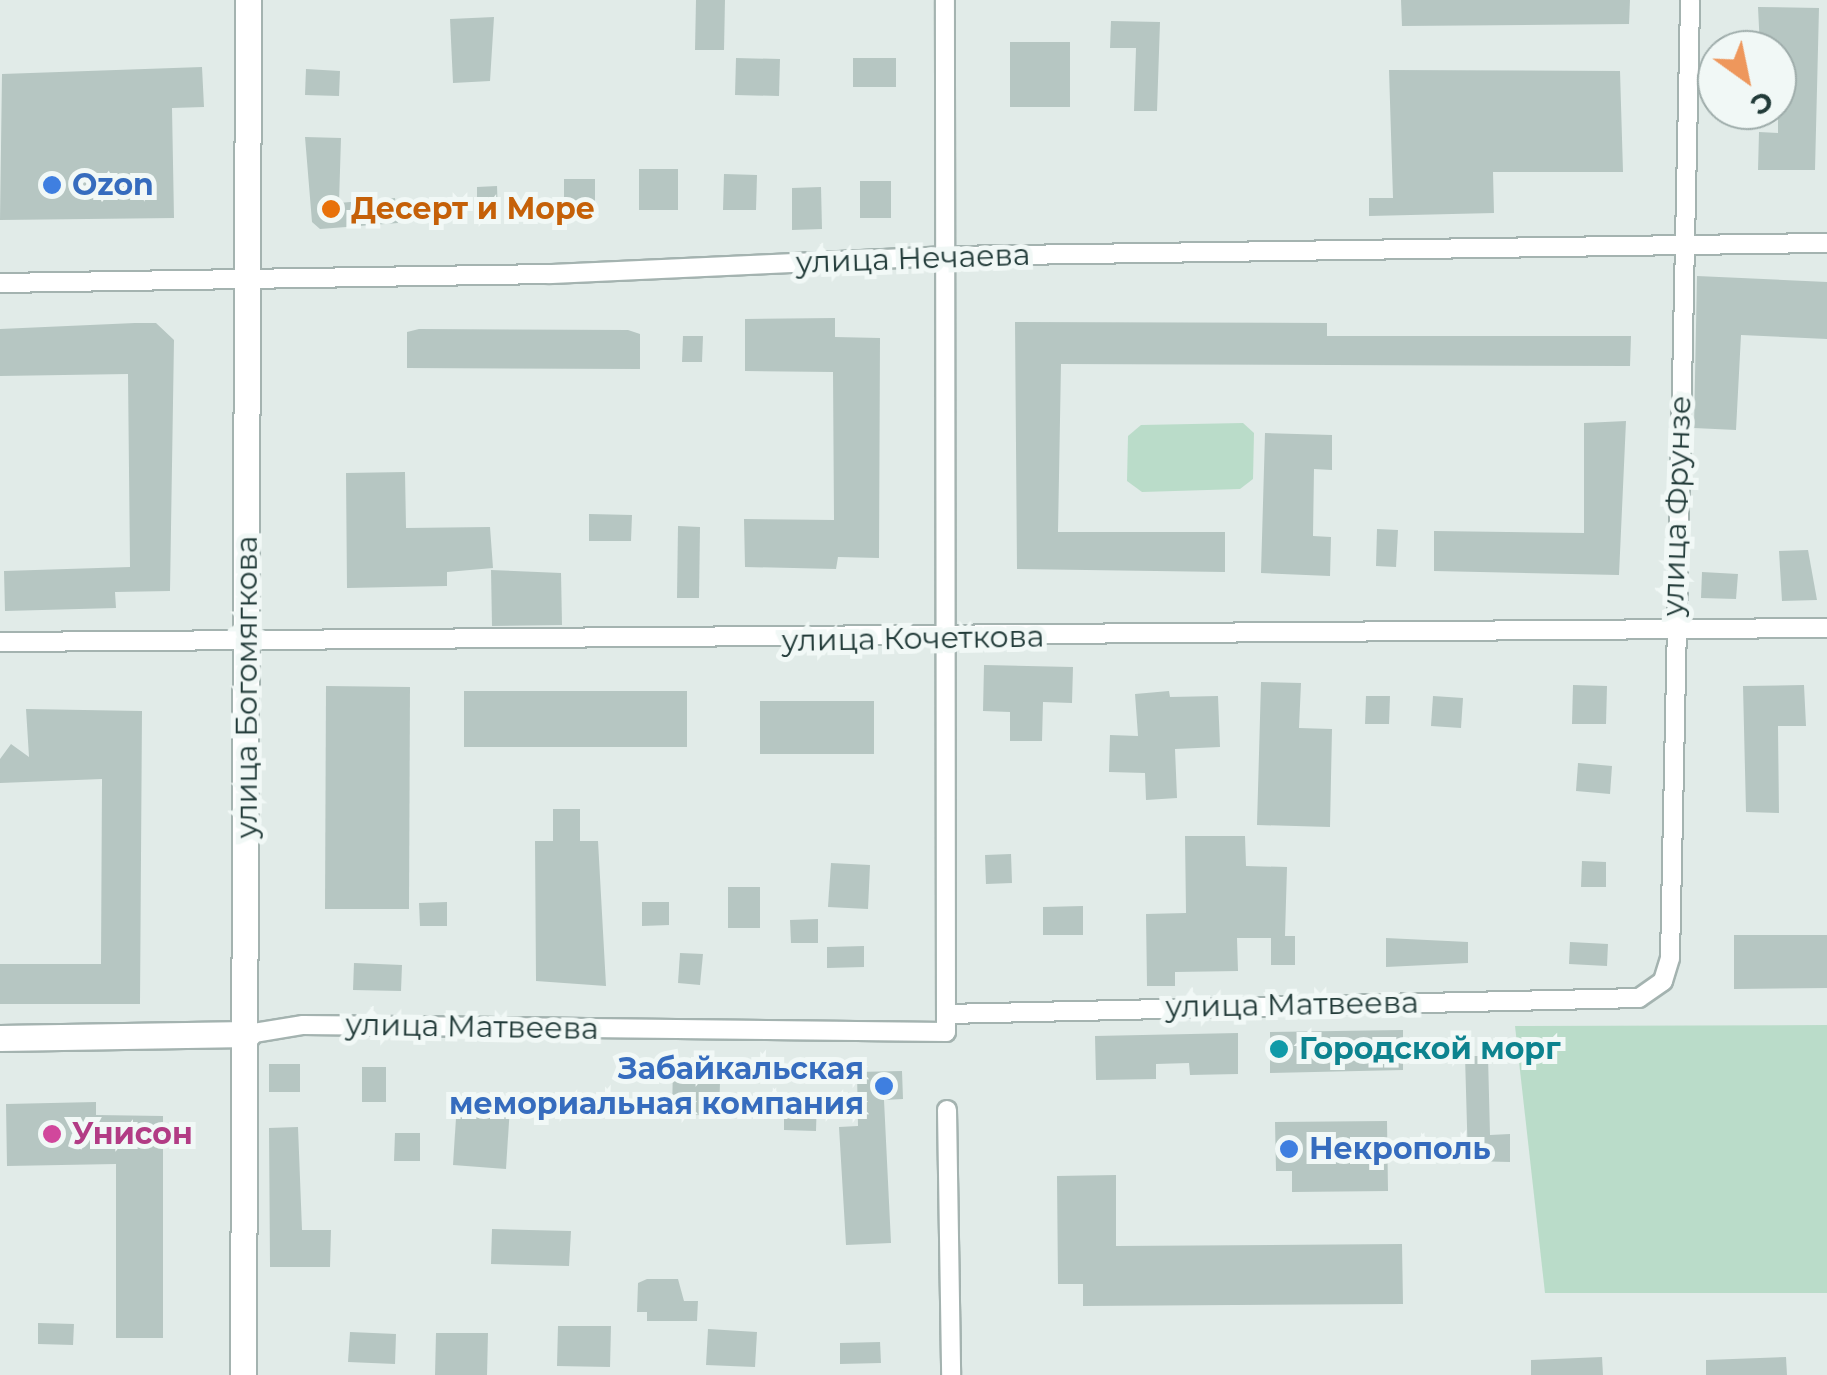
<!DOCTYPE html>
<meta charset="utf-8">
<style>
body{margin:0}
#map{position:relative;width:1827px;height:1375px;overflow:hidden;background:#e1ebe8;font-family:Montserrat,sans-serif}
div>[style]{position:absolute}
.green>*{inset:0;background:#badcc9}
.building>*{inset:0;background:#b6c6c2}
.roads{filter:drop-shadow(2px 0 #a4b3b0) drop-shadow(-2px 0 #a4b3b0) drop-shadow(0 2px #a4b3b0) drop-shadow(0 -2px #a4b3b0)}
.street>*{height:18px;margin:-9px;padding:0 9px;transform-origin:9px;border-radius:9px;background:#fff}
.secondary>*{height:25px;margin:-12.5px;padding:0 12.5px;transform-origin:12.5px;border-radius:12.5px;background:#fff}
.dots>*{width:28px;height:28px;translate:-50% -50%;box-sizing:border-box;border:5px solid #f1f8f6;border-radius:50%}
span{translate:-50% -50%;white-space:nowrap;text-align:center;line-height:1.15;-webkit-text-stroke:10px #f1f8f6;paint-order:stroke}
.shop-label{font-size:30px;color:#366cbe;font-weight:700}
.left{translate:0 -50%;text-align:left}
.right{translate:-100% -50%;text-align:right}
.food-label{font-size:30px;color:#c56008;font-weight:700}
.street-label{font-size:30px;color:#223b39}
.culture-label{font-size:30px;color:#0d838f;font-weight:700}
.hotel-label{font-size:30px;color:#b23c85;font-weight:700}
.north{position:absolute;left:1697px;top:30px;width:100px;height:100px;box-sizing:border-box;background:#f1f8f6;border:2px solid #9eacaa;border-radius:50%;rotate:147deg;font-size:28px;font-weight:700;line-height:40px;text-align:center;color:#223b39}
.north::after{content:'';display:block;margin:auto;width:35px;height:45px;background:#ee975c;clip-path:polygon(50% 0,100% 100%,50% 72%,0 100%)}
</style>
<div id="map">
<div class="green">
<i style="clip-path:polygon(1243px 423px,1254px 433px,1253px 479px,1240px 489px,1142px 492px,1127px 481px,1128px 436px,1141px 425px)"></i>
<i style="clip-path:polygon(1827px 1025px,1827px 1293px,1545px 1293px,1515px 1026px)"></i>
</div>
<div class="building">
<i style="clip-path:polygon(696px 0,725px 0,724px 50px,695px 50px)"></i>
<i style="clip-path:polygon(1401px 0,1630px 0,1629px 24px,1402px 26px)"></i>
<i style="clip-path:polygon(1758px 7px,1819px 8px,1815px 170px,1758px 170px,1759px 132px,1778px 133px,1778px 50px,1760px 48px)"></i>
<i style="clip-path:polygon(494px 17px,490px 81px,453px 83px,450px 19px)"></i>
<i style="clip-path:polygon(1111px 21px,1160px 22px,1157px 111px,1134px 111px,1136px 48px,1110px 48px)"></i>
<i style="clip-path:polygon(1010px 42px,1070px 42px,1070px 107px,1010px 107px)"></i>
<i style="clip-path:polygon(736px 58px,780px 59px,779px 96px,735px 95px)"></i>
<i style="clip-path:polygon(853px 58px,896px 58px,896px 87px,853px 87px)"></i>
<i style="clip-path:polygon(202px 67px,204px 107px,172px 108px,174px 218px,0 220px,2px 74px)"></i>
<i style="clip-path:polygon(306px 69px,340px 71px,339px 96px,305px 95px)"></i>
<i style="clip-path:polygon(1389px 70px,1620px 71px,1623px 172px,1493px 172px,1494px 213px,1369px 216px,1369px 198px,1393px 198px)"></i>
<i style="clip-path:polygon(305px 137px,341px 138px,339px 203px,395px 198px,398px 223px,320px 229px,312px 222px)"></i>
<i style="clip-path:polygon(639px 169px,678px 169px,678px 210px,639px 210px)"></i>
<i style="clip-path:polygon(724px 174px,757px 175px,756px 210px,723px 210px)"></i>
<i style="clip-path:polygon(564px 179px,595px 179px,595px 214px,564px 214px)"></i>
<i style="clip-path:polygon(860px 181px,891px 181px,891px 218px,860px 218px)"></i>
<i style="clip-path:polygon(497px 186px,498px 216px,477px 217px,477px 187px)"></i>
<i style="clip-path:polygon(821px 187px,822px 229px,792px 230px,792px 188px)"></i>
<i style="clip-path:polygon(1697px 276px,1827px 282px,1827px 339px,1741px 335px,1736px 430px,1694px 428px)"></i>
<i style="clip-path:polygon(835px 318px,835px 337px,880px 338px,879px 558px,838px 557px,836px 569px,745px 567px,744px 519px,834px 520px,833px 372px,745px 371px,745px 319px)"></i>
<i style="clip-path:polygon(1015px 322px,1327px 323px,1327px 336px,1631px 336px,1630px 366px,1061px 364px,1058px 532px,1225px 532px,1225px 572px,1017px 569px)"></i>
<i style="clip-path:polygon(135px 323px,156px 323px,174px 340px,170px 591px,115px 592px,116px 608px,5px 611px,4px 571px,130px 567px,128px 374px,0 376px,0 329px)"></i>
<i style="clip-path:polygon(419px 329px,628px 330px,640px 334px,640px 369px,407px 368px,407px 332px)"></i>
<i style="clip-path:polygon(683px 336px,703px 336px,702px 362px,682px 362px)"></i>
<i style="clip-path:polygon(1626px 421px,1619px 575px,1434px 571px,1434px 531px,1584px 533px,1584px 423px)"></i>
<i style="clip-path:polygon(1265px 433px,1332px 435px,1332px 470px,1314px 469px,1313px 536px,1331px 537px,1330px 576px,1261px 573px)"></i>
<i style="clip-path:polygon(405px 472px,406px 528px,490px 527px,493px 568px,447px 572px,447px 586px,347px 588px,346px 473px)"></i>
<i style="clip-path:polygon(589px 514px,632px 515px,631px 541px,589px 541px)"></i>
<i style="clip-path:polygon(678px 526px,700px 527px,699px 598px,677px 598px)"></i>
<i style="clip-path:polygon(1377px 529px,1398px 530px,1396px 567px,1376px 566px)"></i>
<i style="clip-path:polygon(1808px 550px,1817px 600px,1782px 601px,1779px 551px)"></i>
<i style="clip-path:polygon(491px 570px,561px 573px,562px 625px,492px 626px)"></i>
<i style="clip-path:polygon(1702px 572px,1738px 574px,1736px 599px,1701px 598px)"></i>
<i style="clip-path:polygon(984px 665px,1073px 667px,1072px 703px,1043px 702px,1042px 741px,1010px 741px,1010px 712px,983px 711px)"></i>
<i style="clip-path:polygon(1261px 682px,1301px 683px,1299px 728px,1332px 729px,1330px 827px,1257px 825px)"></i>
<i style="clip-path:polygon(1573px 685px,1607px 686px,1606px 724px,1572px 724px)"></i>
<i style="clip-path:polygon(1804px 685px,1806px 726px,1778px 726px,1779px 813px,1746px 812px,1743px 686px)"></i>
<i style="clip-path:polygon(326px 686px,410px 687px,409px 909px,325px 909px)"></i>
<i style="clip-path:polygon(464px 691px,687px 691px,687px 747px,464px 747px)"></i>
<i style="clip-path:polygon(1169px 691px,1170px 697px,1218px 696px,1220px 747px,1175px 749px,1177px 798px,1146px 800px,1145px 773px,1109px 772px,1110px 735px,1138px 736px,1135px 694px)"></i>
<i style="clip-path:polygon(1366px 696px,1390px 696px,1389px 724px,1365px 724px)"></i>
<i style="clip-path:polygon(1433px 696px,1463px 698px,1461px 728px,1431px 726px)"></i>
<i style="clip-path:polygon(760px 701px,874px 701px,874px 754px,760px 754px)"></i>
<i style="clip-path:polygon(26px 709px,142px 711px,140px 1004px,0 1004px,0 964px,101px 964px,102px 779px,0 783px,0 759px,11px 744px,29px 757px)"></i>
<i style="clip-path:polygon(1578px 763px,1612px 766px,1610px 794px,1576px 791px)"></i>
<i style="clip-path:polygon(553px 809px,580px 809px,580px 841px,598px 841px,606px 986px,536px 981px,535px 841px,553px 841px)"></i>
<i style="clip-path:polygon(1185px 836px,1245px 836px,1246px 866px,1287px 867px,1285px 936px,1295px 936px,1295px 965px,1271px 965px,1271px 938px,1237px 938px,1238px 971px,1175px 972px,1175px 986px,1147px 986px,1146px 914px,1186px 913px)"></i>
<i style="clip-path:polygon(1011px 854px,1012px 883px,986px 884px,985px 855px)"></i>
<i style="clip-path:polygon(1582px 861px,1606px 862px,1606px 887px,1581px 887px)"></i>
<i style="clip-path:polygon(831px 863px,870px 865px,868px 909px,828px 907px)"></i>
<i style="clip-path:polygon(728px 887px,760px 887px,760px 928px,728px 928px)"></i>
<i style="clip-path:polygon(447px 902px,447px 926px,420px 926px,419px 903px)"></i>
<i style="clip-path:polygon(642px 902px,669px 902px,669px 925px,642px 926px)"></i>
<i style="clip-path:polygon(1083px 906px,1083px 935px,1043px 935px,1043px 907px)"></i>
<i style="clip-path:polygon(818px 919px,818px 943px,791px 943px,790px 920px)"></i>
<i style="clip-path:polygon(1734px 935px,1827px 935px,1827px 988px,1734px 989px)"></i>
<i style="clip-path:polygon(1386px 938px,1468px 942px,1468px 963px,1386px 967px)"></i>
<i style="clip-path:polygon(1570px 942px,1608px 944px,1607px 966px,1569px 964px)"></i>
<i style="clip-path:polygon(864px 946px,864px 967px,827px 968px,827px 947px)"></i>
<i style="clip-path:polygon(680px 953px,703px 954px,700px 985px,678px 983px)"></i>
<i style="clip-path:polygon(354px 963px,402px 965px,401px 991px,353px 990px)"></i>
<i style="clip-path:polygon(1403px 1030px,1403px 1070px,1270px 1073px,1270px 1032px)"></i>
<i style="clip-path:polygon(1238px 1033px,1238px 1074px,1190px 1075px,1189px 1063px,1156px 1064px,1156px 1079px,1096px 1080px,1095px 1036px)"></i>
<i style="clip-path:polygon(1465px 1056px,1488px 1056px,1490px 1135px,1510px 1134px,1510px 1162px,1468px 1161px)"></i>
<i style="clip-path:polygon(269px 1064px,300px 1064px,300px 1092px,269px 1092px)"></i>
<i style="clip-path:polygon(673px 1065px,696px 1065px,696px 1081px,720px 1082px,719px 1116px,672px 1114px)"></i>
<i style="clip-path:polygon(362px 1067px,386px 1067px,386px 1102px,362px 1102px)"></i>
<i style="clip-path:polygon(902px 1071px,903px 1099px,884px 1100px,891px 1243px,846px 1245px,839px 1127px,858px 1126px,857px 1072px)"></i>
<i style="clip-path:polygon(784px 1097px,817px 1097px,816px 1131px,784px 1130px)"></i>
<i style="clip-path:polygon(96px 1102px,96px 1115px,163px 1116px,163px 1338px,116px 1338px,116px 1164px,7px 1166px,6px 1104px)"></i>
<i style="clip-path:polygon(457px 1102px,510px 1106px,506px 1169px,453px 1165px)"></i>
<i style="clip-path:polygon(1387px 1121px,1388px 1191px,1292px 1192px,1292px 1171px,1276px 1171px,1275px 1122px)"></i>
<i style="clip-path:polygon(298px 1127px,302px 1230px,331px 1230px,330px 1267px,270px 1267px,269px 1128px)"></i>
<i style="clip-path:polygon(395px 1133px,420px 1133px,420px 1161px,394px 1161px)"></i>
<i style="clip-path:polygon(1116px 1175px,1116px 1246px,1402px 1244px,1403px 1304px,1083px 1306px,1083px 1284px,1058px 1284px,1057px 1176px)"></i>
<i style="clip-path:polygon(492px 1229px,571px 1231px,569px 1266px,491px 1264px)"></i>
<i style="clip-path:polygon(647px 1279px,678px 1279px,684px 1301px,698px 1301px,697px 1321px,647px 1321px,647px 1312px,637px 1312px,638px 1283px)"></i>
<i style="clip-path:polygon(38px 1323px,74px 1324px,73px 1345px,38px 1344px)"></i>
<i style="clip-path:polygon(558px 1326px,611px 1326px,610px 1367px,557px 1366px)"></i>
<i style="clip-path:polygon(708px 1329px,757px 1332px,755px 1367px,706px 1365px)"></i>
<i style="clip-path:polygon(350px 1332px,396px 1334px,395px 1364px,348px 1362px)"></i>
<i style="clip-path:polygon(436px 1333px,488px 1333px,487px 1375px,435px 1375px)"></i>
<i style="clip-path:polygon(880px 1342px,881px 1363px,840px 1364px,840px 1343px)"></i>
<i style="clip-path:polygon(1602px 1357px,1603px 1375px,1531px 1375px,1531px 1360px)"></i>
<i style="clip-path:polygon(1786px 1357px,1787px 1375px,1706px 1375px,1706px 1360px)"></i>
</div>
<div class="roads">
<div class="street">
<i style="left:0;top:283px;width:550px;rotate:-0.94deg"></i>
<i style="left:550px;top:274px;width:396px;rotate:-2.6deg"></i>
<i style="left:946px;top:256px;width:881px;rotate:-0.85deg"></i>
<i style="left:0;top:642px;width:1827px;rotate:-0.44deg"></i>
<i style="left:946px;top:1014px;width:693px;rotate:-1.32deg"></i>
<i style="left:1639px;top:998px;width:29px;rotate:-35deg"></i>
<i style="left:1663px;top:981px;width:24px;rotate:-73deg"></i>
<i style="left:1670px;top:958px;width:958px;rotate:-88.8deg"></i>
<i style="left:248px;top:1034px;width:56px;rotate:-9.3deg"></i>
<i style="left:303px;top:1025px;width:643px;rotate:0.62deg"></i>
<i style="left:946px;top:1032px;width:1032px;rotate:-90.06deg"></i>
<i style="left:947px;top:1110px;width:265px;rotate:89.1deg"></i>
</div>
<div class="secondary">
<i style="left:0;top:1038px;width:248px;rotate:-0.9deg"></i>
<i style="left:243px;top:1375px;width:1375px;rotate:-89.79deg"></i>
</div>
</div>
<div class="dots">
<i style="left:52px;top:185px;background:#3f7fe0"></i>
<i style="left:331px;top:209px;background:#e8710a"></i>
<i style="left:1279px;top:1049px;background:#0f9aa8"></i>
<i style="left:884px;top:1086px;background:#3f7fe0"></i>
<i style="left:52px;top:1134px;background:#d1479c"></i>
<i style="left:1289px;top:1149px;background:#3f7fe0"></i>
</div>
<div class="shop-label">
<span class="left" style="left:72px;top:185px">Ozon</span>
<span class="right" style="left:864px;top:1086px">Забайкальская<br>мемориальная компания</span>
<span class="left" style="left:1309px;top:1149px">Некрополь</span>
</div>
<div class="food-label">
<span class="left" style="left:351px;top:209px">Десерт и Море</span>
</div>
<div class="street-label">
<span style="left:913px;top:259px;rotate:-2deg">улица Нечаева</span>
<span style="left:1677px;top:506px;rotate:-88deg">улица Фрунзе</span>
<span style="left:913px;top:639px;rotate:-1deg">улица Кочеткова</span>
<span style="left:247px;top:687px;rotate:-90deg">улица Богомягкова</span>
<span style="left:1292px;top:1005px;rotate:-1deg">улица Матвеева</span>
<span style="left:472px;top:1027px;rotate:1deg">улица Матвеева</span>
</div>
<div class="culture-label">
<span class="left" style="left:1299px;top:1049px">Городской морг</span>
</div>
<div class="hotel-label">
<span class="left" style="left:72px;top:1134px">Унисон</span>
</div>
<div class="north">С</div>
</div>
